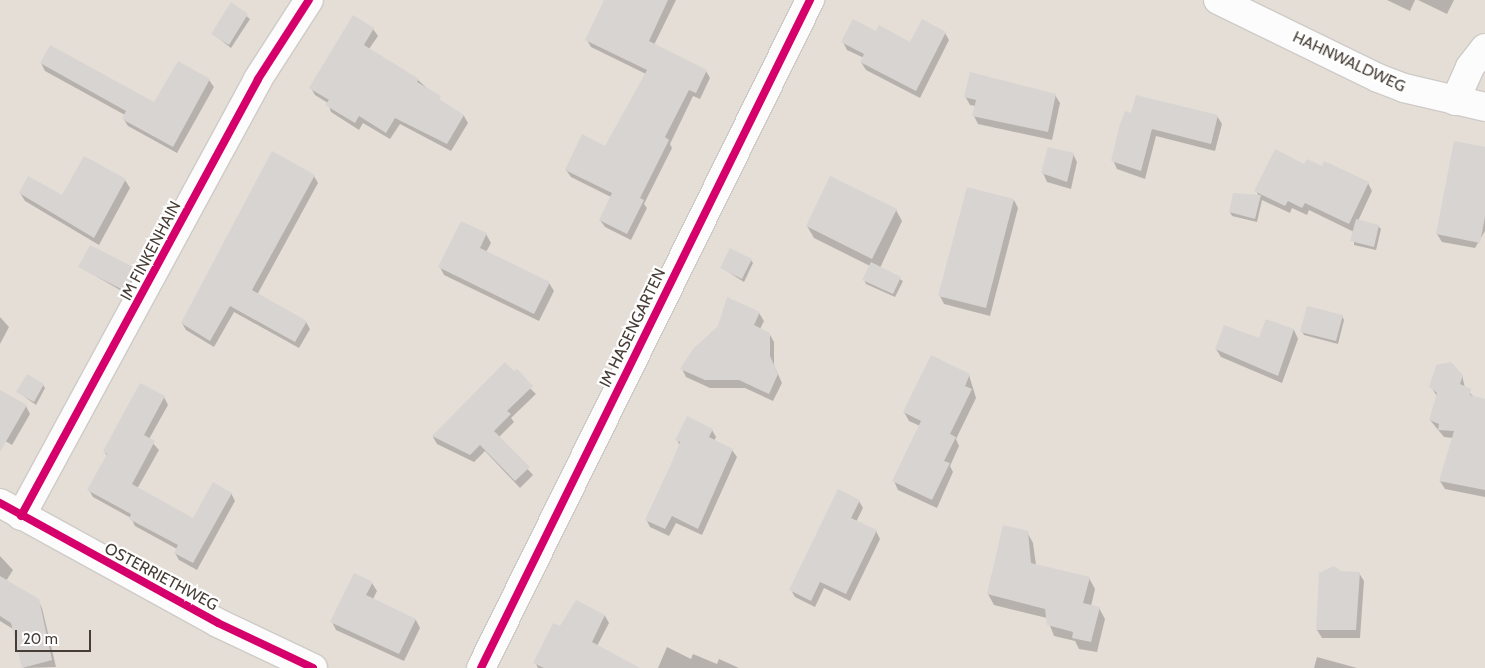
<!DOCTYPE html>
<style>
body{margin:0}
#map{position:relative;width:1485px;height:668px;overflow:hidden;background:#f0edea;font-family:Cabin,sans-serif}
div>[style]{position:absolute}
.residential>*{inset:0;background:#e4ded7}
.shadow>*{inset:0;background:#0003}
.building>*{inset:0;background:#d8d4d1}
.roads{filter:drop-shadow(1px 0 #cecbc7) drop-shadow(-1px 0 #cecbc7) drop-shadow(0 1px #cecbc7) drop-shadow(0 -1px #cecbc7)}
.minor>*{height:28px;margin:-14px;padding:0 14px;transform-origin:14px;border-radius:14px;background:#fdfcfc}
.cycleway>*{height:8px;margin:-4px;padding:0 4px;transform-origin:4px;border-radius:4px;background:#d6006c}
span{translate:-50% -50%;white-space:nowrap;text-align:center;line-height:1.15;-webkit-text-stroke:4.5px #fff;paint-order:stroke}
.street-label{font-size:16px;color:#463e36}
.scale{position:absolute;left:15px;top:630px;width:76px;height:22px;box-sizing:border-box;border:2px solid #463e36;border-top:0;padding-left:6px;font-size:15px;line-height:18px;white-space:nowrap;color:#463e36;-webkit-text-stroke:4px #fff;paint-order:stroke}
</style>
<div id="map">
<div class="residential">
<i style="clip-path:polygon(0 0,1485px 0,1485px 668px,0 668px)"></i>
</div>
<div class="shadow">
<i style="clip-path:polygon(606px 0,676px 0,654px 45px,706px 71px,710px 78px,700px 99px,693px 96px,670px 144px,672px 148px,644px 204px,647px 208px,631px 240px,605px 227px,600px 220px,611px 197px,571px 177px,566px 170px,606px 147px,646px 74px,591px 47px,587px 40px)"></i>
<i style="clip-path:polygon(1387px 0,1415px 0,1410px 11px)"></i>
<i style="clip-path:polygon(1418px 0,1454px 0,1447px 14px)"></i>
<i style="clip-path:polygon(231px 4px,250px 19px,231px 48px,213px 34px)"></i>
<i style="clip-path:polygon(373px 29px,378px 36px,369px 49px,418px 80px,444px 104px,464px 116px,468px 123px,451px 151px,400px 124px,390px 139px,363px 123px,359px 130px,331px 112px,328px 103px,315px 95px,311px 88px)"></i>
<i style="clip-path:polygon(877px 32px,911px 43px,945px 33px,949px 40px,920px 98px,866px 70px,861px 62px,864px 58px,847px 50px,843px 42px)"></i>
<i style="clip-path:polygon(41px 63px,155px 104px,209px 80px,214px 87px,177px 153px,128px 126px,123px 118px,125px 115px,45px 71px)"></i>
<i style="clip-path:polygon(1055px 95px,1060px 103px,1052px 140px,978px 124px,974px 116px,976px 106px,970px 105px,965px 96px)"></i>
<i style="clip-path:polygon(1132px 114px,1217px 116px,1222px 124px,1215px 151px,1156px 136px,1145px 179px,1117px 169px,1113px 160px)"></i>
<i style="clip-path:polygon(1485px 149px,1485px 231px,1475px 248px,1442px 242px,1437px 234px)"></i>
<i style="clip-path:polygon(1073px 154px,1077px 162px,1071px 189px,1047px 182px,1043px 173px)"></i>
<i style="clip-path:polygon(1305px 166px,1368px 183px,1372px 191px,1358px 221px,1378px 226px,1381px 229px,1376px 250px,1354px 245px,1354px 232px,1309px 210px,1307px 215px,1292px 208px,1290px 213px,1262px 200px,1257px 222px,1232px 216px,1230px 212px,1259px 196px,1256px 191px)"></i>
<i style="clip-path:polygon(314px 176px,318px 183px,257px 295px,306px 322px,310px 329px,299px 348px,234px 312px,214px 347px,186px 330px,182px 323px)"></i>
<i style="clip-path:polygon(125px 180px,130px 188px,99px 245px,25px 201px,20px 193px,63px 196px)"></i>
<i style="clip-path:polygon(1014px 200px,1018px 208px,990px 316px,944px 304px,940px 296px)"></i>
<i style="clip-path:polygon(896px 210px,902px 221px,880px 268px,903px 281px,895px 297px,866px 284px,864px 280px,870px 266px,814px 238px,807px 226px)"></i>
<i style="clip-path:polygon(486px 234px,491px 243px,486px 252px,549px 283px,554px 291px,539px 321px,444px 275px,440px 267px)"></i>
<i style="clip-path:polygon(751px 260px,753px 263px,744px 282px,722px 268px)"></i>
<i style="clip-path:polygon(80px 267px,136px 270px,138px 274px,127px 294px)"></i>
<i style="clip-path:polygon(759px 313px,764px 321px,760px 329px,769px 333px,774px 342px,774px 365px,782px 383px,773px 401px,745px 388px,710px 388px,686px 377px,682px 369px)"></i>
<i style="clip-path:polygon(1342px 316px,1344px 320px,1338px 344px,1304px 335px,1302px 332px)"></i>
<i style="clip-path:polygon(0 317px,9px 327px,0 344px)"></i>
<i style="clip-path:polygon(1266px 320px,1294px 330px,1298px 339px,1282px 383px,1221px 357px,1216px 349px,1259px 339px)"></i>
<i style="clip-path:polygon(505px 364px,536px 394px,511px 418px,514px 422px,499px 437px,533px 475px,520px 488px,485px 451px,474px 462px,437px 444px,433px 437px)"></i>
<i style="clip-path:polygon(969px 375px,976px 398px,956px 439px,959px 446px,950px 466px,953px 472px,937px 508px,898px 490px,894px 481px,920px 426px,909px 421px,904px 412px)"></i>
<i style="clip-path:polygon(1462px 375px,1465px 388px,1475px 398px,1485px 401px,1485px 497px,1445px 489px,1440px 481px,1453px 438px,1444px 437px,1430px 420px,1437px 396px,1431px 387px)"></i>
<i style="clip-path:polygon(43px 385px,45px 388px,36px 405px,18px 392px)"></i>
<i style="clip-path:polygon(0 391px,26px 406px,30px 414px,12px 445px,0 438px)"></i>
<i style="clip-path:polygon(164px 397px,168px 405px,149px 439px,159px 450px,137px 489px,193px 520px,231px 493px,235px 501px,197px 570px,179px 560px,175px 553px,177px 549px,135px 526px,131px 518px,93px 497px,89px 490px,107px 456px,104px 451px)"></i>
<i style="clip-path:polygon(712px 430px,716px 437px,714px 441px,732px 450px,737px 457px,702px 535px,676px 523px,669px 536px,650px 527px,646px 519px,680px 446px,677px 440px)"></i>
<i style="clip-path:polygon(859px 501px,863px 508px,856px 522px,876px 531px,880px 539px,850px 601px,824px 588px,815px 607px,795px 597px,791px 590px)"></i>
<i style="clip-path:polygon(1027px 532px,1033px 543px,1036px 565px,1089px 578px,1095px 589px,1091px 606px,1099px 608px,1105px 619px,1097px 652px,1079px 649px,1075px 641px,1054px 636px,1047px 618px,994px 605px,988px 594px)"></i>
<i style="clip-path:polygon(0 556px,13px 570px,6px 581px,38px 600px,42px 608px,56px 667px,24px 668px,13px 629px,0 621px)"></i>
<i style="clip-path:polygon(1340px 572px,1359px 573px,1364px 581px,1360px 638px,1322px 638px,1317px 630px)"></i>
<i style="clip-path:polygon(372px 583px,377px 591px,373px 599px,416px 620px,420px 628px,404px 661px,336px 630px,332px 622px)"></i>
<i style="clip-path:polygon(605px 616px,609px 623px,597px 646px,627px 668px,538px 668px,535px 662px,561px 628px)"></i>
<i style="clip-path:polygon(667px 647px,691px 659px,693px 654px,717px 664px,719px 659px,739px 668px,658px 668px)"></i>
<i style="clip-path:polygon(1317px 657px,1357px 668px,1314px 668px)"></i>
</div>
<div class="building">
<i style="clip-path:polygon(604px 0,668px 0,649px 41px,707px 70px,696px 93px,689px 90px,665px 137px,669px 140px,640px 198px,644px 200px,627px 234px,599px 220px,612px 193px,565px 170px,582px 134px,605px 146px,647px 70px,585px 40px)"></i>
<i style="clip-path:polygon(231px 2px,248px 14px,229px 45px,211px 34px)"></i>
<i style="clip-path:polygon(353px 15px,374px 28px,364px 45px,419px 79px,417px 82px,441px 96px,439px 99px,464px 115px,447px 144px,395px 118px,386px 133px,359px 116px,355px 123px,325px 105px,329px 100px,309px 88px)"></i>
<i style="clip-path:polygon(853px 19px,876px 31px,879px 25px,910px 42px,922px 19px,946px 32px,916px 91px,860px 62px,864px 54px,841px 42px)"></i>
<i style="clip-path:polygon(50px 45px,154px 102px,178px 61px,210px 79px,173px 147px,122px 119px,126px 111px,40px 63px)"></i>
<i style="clip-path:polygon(970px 72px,1056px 94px,1048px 132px,972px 116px,976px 100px,964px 97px)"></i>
<i style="clip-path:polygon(1136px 95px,1218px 115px,1211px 144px,1152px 129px,1141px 171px,1111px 161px,1120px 124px,1125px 111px,1131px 113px)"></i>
<i style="clip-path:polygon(1454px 141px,1485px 147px,1485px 217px,1480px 243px,1436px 234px)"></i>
<i style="clip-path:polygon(1048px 147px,1074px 153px,1067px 182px,1041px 173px)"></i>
<i style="clip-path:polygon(1275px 149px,1304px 164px,1307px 159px,1322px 166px,1324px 161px,1369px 182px,1349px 224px,1305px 203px,1302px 208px,1288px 201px,1285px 206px,1254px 191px)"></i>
<i style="clip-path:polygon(272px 151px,315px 175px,252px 290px,307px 321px,295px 342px,230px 306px,210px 341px,181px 323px)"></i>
<i style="clip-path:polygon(84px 156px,126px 179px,94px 238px,19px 193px,28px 176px,62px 195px)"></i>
<i style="clip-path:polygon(830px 176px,897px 209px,872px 259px,806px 226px)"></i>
<i style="clip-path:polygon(967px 187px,1014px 199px,986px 308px,938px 296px)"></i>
<i style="clip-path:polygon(1233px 193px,1261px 195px,1255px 219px,1229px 212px)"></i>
<i style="clip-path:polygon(1356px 219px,1379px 225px,1374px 247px,1350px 241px)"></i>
<i style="clip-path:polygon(461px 221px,487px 233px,480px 248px,550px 282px,534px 314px,438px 267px)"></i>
<i style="clip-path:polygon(90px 245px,137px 269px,125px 291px,78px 267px)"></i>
<i style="clip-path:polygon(730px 248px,752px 259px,742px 279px,720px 268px)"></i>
<i style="clip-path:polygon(871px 262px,901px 277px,893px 294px,862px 280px)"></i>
<i style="clip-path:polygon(727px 297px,760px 312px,754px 325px,770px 333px,770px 356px,778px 374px,769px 394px,739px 380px,705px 380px,680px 369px,693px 349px,718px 326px)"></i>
<i style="clip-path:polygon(1307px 306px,1343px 315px,1336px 341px,1300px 332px)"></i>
<i style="clip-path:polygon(1266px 319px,1294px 329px,1278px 376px,1215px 349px,1224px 325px,1259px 338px)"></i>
<i style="clip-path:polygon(931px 355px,970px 374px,965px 386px,972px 389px,950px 434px,956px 437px,944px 461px,950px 463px,932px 500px,892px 481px,921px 421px,903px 412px)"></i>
<i style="clip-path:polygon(505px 362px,514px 371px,517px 369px,533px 386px,507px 411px,511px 414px,494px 431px,530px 467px,515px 481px,480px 445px,470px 455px,432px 436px)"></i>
<i style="clip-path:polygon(1451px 362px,1463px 375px,1460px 384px,1471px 389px,1470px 395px,1485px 399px,1485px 490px,1439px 481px,1454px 431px,1438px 430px,1439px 424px,1429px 420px,1437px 393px,1429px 387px,1436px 365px)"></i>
<i style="clip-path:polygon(27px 374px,44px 384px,34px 402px,16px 392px)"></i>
<i style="clip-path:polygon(140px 383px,165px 396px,144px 435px,155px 441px,132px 484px,193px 518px,213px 482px,232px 493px,193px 563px,174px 553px,178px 545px,129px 519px,131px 514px,87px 490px,107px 454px,103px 451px)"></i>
<i style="clip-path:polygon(0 390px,27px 405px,0 452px)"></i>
<i style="clip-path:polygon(687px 416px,713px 429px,709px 437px,733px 449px,698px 529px,672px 516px,665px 529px,645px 520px,669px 469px,680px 442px,675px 440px)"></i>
<i style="clip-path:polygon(838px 489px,860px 500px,851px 518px,877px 530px,846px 594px,820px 582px,811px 601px,789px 590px)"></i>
<i style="clip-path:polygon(1003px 525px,1028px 531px,1031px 563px,1090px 577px,1083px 603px,1100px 607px,1091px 642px,1072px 638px,1073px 632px,1047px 625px,1045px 609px,987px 594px)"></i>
<i style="clip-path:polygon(1334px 566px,1341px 571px,1360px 572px,1356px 630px,1316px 630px,1319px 573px)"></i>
<i style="clip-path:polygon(354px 573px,373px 582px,366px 595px,416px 619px,399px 654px,330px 622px)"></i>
<i style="clip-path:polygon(0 576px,39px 599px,52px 660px,22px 668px,11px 623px,0 616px)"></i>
<i style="clip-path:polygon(576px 600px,605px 615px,592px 642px,640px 668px,544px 668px,533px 663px,553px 623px,560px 626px)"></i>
</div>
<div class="roads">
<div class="minor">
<i style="left:1218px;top:0;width:178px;rotate:26deg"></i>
<i style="left:1378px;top:78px;width:28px;rotate:21deg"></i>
<i style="left:1404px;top:88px;width:83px;rotate:13.2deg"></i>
<i style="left:1455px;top:101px;width:37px;rotate:-66deg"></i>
<i style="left:1470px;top:67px;width:24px;rotate:-52deg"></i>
<i style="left:0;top:503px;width:249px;rotate:28.8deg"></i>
<i style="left:218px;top:623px;width:105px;rotate:25.3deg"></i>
<i style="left:21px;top:516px;width:497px;rotate:-61.5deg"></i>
<i style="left:258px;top:79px;width:94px;rotate:-57.2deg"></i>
<i style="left:481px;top:668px;width:745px;rotate:-63.78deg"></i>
</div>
</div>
<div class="cycleway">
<i style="left:0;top:503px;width:249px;rotate:28.8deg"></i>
<i style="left:218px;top:623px;width:105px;rotate:25.3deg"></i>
<i style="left:21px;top:516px;width:497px;rotate:-61.5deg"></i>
<i style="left:258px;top:79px;width:94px;rotate:-57.2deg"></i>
<i style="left:481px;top:668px;width:745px;rotate:-63.78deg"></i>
</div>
<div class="street-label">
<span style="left:1349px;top:62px;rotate:25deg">HAHNWALDWEG</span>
<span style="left:151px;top:251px;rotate:-62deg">IM FINKENHAIN</span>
<span style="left:633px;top:328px;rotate:-64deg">IM HASENGARTEN</span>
<span style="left:161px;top:577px;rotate:28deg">OSTERRIETHWEG</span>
</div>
<div class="scale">20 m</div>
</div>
